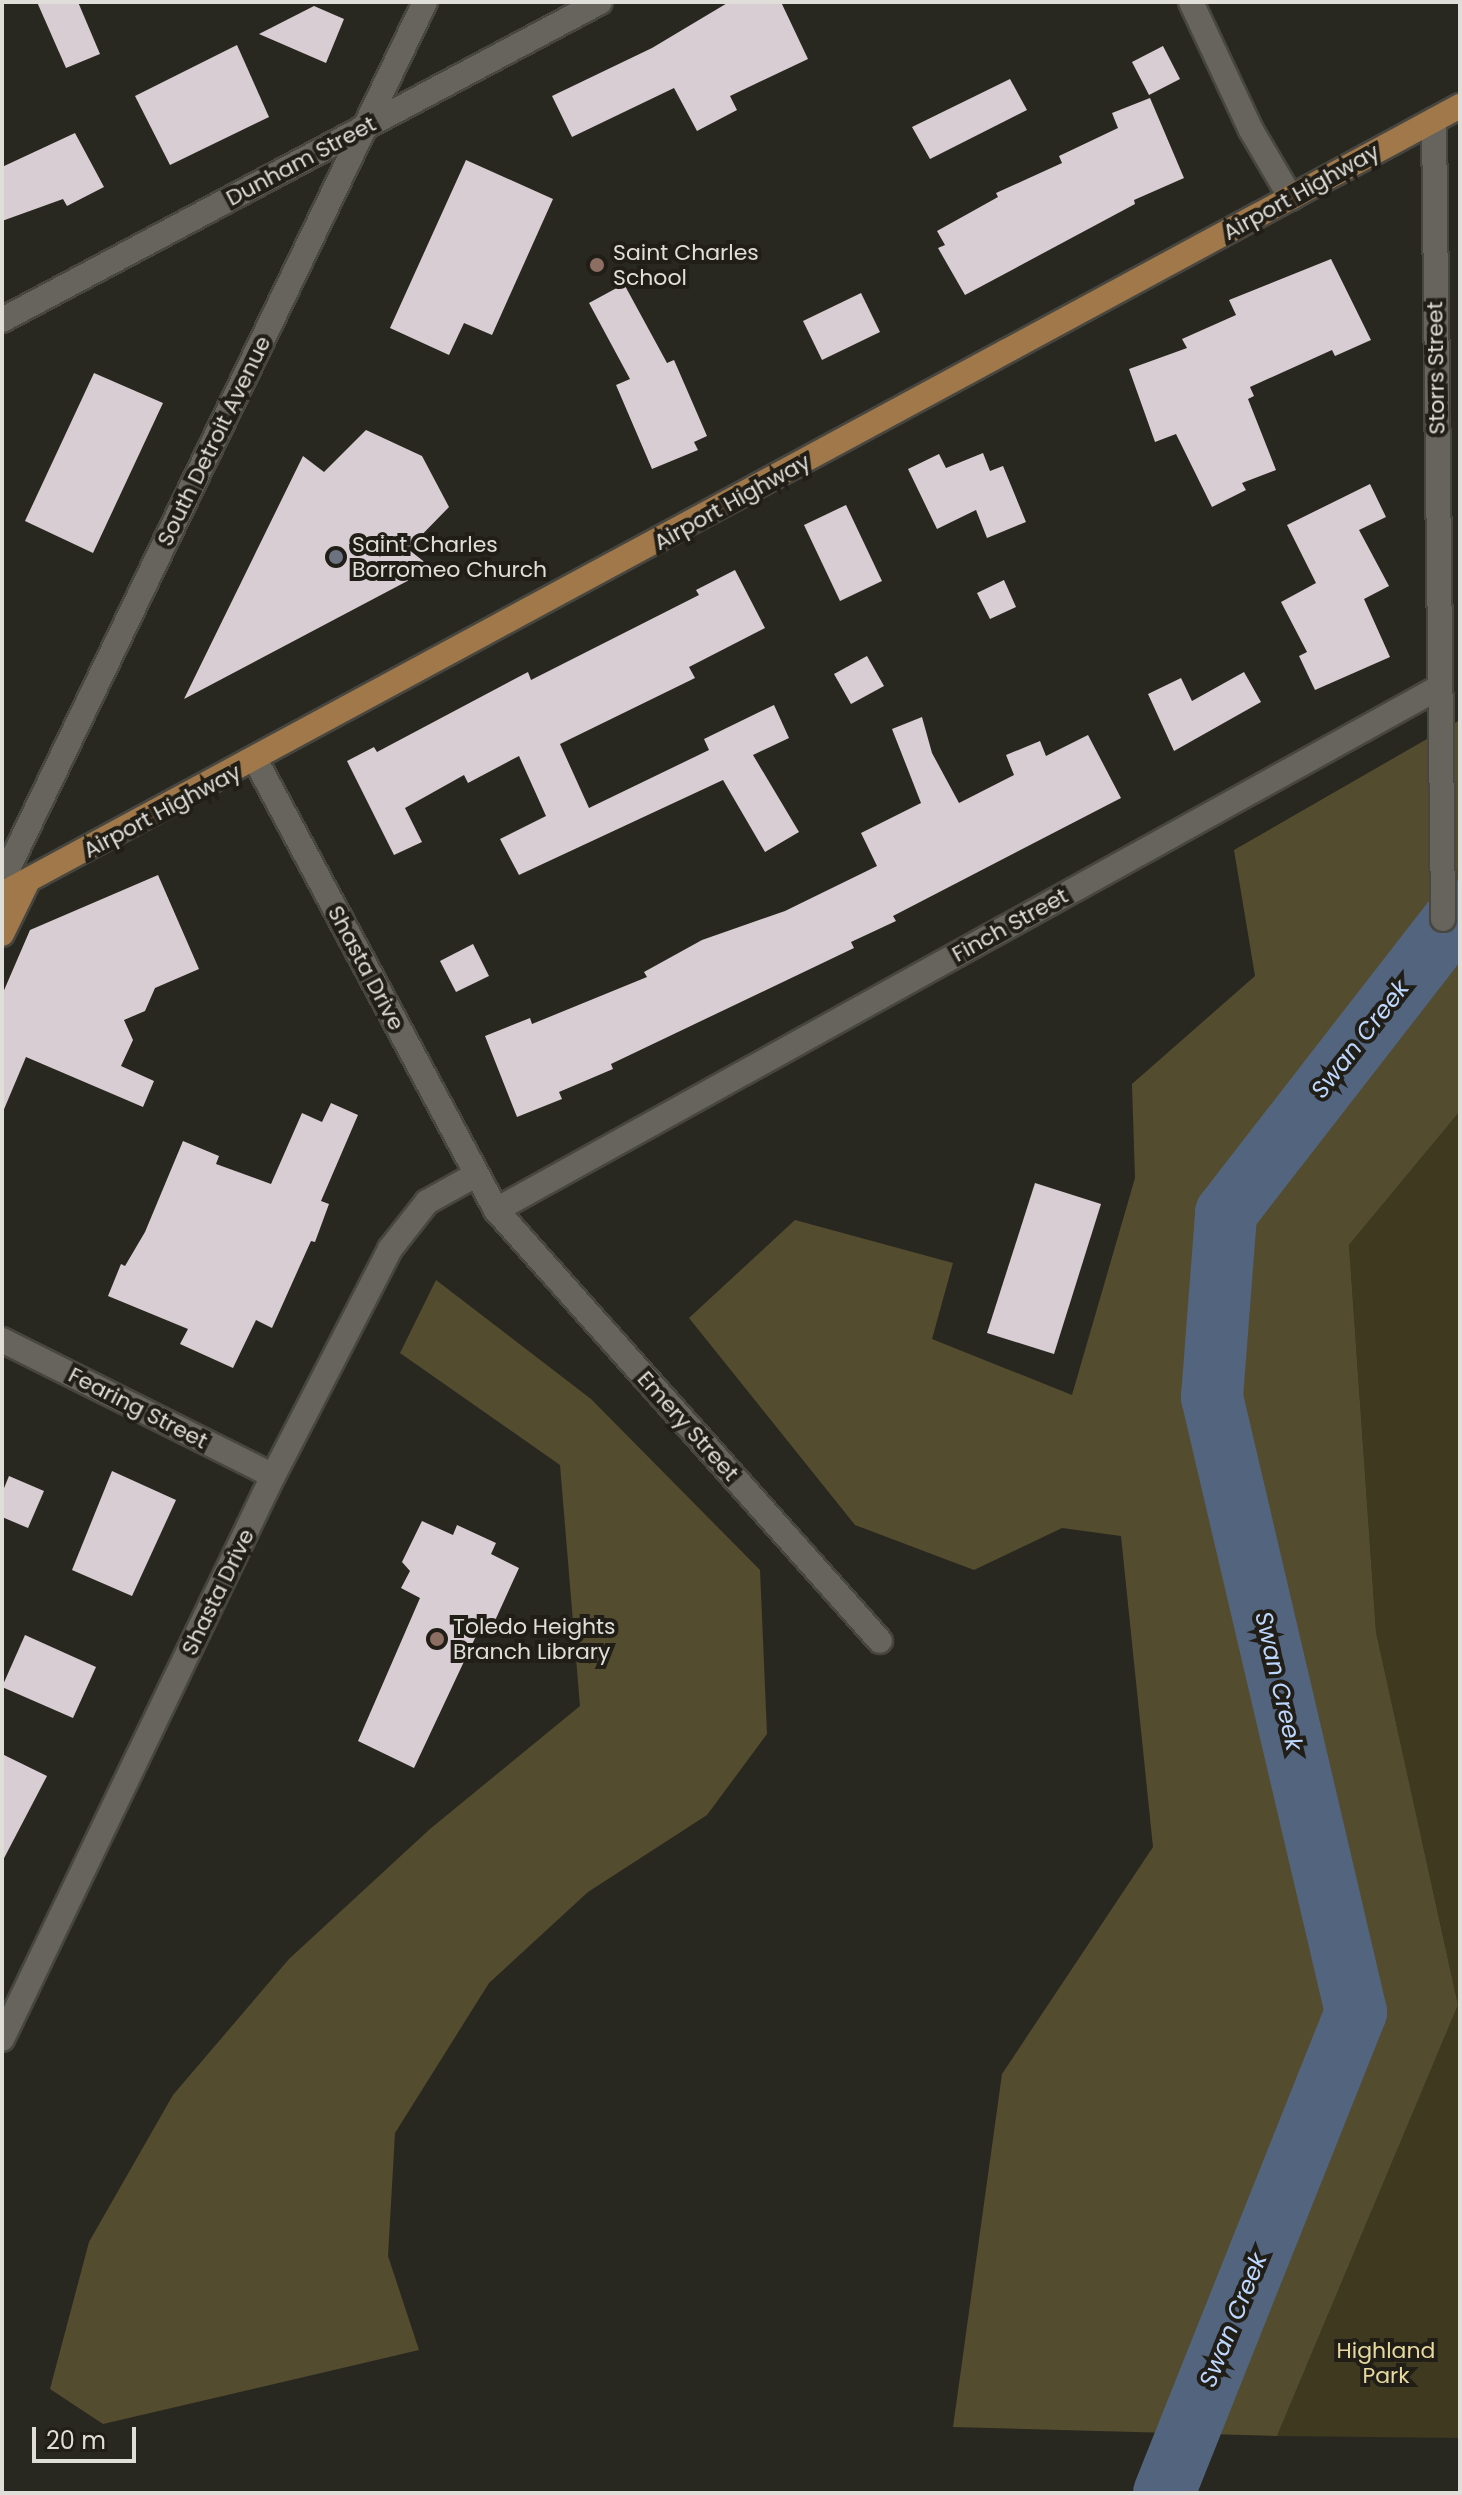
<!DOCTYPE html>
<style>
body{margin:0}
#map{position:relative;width:1462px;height:2495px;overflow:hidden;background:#292820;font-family:Poppins,sans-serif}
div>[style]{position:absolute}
.green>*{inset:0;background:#3f391f}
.forest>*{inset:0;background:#544c2e}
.river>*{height:62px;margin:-31px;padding:0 31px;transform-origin:31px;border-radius:31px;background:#53647e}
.building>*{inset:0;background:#d8cdd2}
.roads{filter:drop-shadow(2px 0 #474640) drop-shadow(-2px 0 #474640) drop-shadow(0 2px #474640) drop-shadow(0 -2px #474640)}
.minor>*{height:24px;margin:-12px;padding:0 12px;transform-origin:12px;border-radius:12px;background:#66645c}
.major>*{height:24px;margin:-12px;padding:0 12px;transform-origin:12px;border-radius:12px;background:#a17849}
.dots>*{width:22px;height:22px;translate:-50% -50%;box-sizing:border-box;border:4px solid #201e17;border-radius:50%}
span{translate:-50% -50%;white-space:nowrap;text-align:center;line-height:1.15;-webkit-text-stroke:8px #201e17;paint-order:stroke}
.street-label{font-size:22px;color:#dfded9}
.poi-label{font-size:22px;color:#dfded9}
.left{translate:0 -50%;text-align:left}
.park-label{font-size:22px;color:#e6d89e}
.water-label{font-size:24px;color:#bed7ff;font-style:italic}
.frame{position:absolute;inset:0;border:4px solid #dfded9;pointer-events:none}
.scale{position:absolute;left:32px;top:2427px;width:104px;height:36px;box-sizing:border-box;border:4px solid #dfded9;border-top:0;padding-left:10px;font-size:24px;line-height:28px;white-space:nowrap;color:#dfded9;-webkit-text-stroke:6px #201e17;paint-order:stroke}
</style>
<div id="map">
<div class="green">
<i style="clip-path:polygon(1460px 1111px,1460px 2438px,1277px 2436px,1458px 2005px,1376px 1632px,1349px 1245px)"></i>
</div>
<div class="forest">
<i style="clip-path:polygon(1460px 720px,1460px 1111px,1349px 1245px,1376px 1632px,1458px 2005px,1277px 2436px,953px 2427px,1002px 2074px,1153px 1847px,1121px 1536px,1062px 1528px,974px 1570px,855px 1525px,689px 1318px,795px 1220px,953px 1263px,932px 1339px,1072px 1395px,1135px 1178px,1132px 1084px,1255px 976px,1234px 850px)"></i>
<i style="clip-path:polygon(436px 1280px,591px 1399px,760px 1570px,767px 1734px,707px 1815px,588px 1892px,489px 1983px,395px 2133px,388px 2256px,419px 2350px,103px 2424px,50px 2389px,89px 2242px,173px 2095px,289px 1959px,430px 1829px,580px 1706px,560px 1465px,400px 1353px)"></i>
</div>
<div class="river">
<i style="left:1164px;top:2493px;width:518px;rotate:-68.24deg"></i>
<i style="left:1356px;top:2012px;width:632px;rotate:-103.18deg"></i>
<i style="left:1212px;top:1397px;width:185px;rotate:-85.6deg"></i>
<i style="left:1226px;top:1213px;width:382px;rotate:-52.2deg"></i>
</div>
<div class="building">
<i style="clip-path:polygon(37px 2px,78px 2px,100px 54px,66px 68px)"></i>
<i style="clip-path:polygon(729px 2px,781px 2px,808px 59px,730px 96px,737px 110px,697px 131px,674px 88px,572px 137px,552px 96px,652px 48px)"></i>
<i style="clip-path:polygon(314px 6px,344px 19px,326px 63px,259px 34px)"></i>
<i style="clip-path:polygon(237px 45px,269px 117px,170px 165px,135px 96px)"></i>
<i style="clip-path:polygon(1163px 46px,1180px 79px,1149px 95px,1132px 62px)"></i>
<i style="clip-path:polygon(1010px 79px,1027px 110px,930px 159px,912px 127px)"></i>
<i style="clip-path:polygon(1150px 98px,1184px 178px,1134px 200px,1135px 204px,965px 295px,938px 248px,945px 245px,937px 231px,998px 197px,996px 193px,1062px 163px,1059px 156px,1118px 128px,1112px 113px)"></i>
<i style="clip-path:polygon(75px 133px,104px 187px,67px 206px,63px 199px,2px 221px,2px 167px)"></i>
<i style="clip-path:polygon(466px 160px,553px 199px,492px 335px,464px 323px,449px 355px,390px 328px)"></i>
<i style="clip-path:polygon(1331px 259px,1371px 340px,1335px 356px,1332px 350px,1250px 387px,1254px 396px,1248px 399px,1276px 470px,1242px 483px,1246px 490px,1212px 507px,1176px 434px,1155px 442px,1129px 369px,1187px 348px,1182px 339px,1236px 315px,1229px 300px)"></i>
<i style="clip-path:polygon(624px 284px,667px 363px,674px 360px,707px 436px,694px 442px,698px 450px,652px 469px,616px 385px,630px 379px,589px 303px)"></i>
<i style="clip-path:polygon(861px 293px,880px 332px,822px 360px,803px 321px)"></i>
<i style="clip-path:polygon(94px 373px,163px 403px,93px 553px,25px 521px)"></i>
<i style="clip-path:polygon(366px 430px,422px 456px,449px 507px,408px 549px,432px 568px,184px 699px,303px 456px,324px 472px)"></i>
<i style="clip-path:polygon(983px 453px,990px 471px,1003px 466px,1026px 522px,987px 538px,976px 510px,937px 529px,908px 469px,939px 454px,946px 468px)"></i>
<i style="clip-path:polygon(1370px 484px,1386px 517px,1359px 530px,1389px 586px,1364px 599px,1390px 657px,1315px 690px,1299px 656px,1307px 652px,1281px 602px,1316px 583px,1287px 525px)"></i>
<i style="clip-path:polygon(846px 505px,882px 581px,840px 601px,804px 525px)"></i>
<i style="clip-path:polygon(735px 570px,765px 628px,689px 667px,695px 678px,560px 744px,589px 808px,709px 750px,704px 739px,774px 705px,789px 738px,753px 755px,799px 832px,765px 852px,723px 780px,519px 875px,500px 839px,546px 816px,519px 756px,468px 783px,464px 775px,405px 808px,422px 842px,394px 855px,347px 761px,374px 747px,377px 752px,528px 672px,531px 680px,699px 595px,696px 590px)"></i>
<i style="clip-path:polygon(1004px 580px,1016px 607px,990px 619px,977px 593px)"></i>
<i style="clip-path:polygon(867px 656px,884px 686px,851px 704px,834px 674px)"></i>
<i style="clip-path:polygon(1244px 672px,1261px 702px,1174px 751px,1148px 694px,1181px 678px,1192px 701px)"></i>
<i style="clip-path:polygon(922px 717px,932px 753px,959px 803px,1014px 775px,1006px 755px,1040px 741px,1046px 756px,1088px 735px,1121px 798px,893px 916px,896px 921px,851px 942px,854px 948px,611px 1064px,613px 1069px,559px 1092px,562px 1099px,517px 1117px,485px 1036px,530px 1018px,532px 1024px,647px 977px,644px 972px,702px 940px,785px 911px,877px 866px,861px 833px,921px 803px,892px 729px)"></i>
<i style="clip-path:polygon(158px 875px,199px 969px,155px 988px,145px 1011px,124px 1020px,133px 1040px,121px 1066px,154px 1081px,143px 1107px,26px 1057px,2px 1114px,2px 995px,30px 930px)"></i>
<i style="clip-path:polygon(473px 944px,489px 976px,456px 992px,440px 961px)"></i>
<i style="clip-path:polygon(331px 1103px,358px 1115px,321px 1201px,329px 1204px,315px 1242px,311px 1241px,272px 1328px,256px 1320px,233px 1368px,180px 1344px,188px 1329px,108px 1296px,121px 1264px,125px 1266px,145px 1232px,183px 1141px,219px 1156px,216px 1164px,271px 1184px,302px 1113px,322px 1122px)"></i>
<i style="clip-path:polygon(1035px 1183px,1101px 1204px,1054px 1354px,987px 1333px)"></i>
<i style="clip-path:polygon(112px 1471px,176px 1500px,132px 1596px,72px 1570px)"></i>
<i style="clip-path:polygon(9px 1476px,44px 1491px,28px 1528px,2px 1517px,2px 1493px)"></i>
<i style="clip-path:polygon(422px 1521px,453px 1535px,457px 1525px,496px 1543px,491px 1554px,519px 1568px,493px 1625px,483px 1621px,414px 1768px,358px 1741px,420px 1598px,401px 1588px,410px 1571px,402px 1562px)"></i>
<i style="clip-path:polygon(25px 1635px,96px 1667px,73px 1718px,2px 1687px)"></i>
<i style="clip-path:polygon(2px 1754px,47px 1776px,2px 1862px)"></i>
</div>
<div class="roads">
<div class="minor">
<i style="left:1191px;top:2px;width:141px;rotate:64.9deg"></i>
<i style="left:1251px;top:130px;width:79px;rotate:59.5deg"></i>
<i style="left:1434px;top:120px;width:799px;rotate:89.35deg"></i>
<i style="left:2px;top:320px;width:677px;rotate:-28deg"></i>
<i style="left:256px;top:761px;width:509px;rotate:61.87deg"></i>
<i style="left:496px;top:1210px;width:577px;rotate:48.3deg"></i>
<i style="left:2px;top:881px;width:975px;rotate:-64.3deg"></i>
<i style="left:496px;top:1210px;width:1079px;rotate:-28.99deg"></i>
<i style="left:2px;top:1340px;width:303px;rotate:26.6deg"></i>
<i style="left:2px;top:2039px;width:625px;rotate:-64.3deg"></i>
<i style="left:273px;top:1476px;width:255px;rotate:-62.7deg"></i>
<i style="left:390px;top:1249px;width:60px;rotate:-51.8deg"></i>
<i style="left:427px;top:1202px;width:54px;rotate:-29deg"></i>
</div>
<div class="major">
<i style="left:2px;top:894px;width:1657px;rotate:-28.39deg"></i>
<i style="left:2px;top:934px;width:59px;rotate:-63.9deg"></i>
</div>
</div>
<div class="dots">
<i style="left:597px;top:265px;background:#8d6e63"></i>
<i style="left:336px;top:557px;background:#6b7280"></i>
<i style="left:437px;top:1639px;background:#8d6e63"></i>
</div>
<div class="street-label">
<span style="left:301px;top:161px;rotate:-28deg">Dunham Street</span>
<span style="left:1301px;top:192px;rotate:-29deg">Airport Highway</span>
<span style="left:1436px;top:368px;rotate:-91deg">Storrs Street</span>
<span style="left:214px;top:441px;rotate:-64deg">South Detroit Avenue</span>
<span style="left:732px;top:502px;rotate:-29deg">Airport Highway</span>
<span style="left:162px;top:811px;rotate:-28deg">Airport Highway</span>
<span style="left:1010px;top:925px;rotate:-29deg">Finch Street</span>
<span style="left:366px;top:968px;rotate:62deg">Shasta Drive</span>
<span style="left:138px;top:1408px;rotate:27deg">Fearing Street</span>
<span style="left:688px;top:1426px;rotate:48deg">Emery Street</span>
<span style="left:218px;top:1592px;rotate:-64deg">Shasta Drive</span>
</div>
<div class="poi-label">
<span class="left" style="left:613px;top:265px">Saint Charles<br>School</span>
<span class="left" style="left:352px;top:557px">Saint Charles<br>Borromeo Church</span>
<span class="left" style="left:453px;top:1639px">Toledo Heights<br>Branch Library</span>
</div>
<div class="park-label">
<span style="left:1386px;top:2363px">Highland<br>Park</span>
</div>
<div class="water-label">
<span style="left:1360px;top:1039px;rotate:-52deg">Swan Creek</span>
<span style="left:1279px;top:1681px;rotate:77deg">Swan Creek</span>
<span style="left:1233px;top:2320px;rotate:-68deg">Swan Creek</span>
</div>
<div class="frame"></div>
<div class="scale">20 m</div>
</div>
